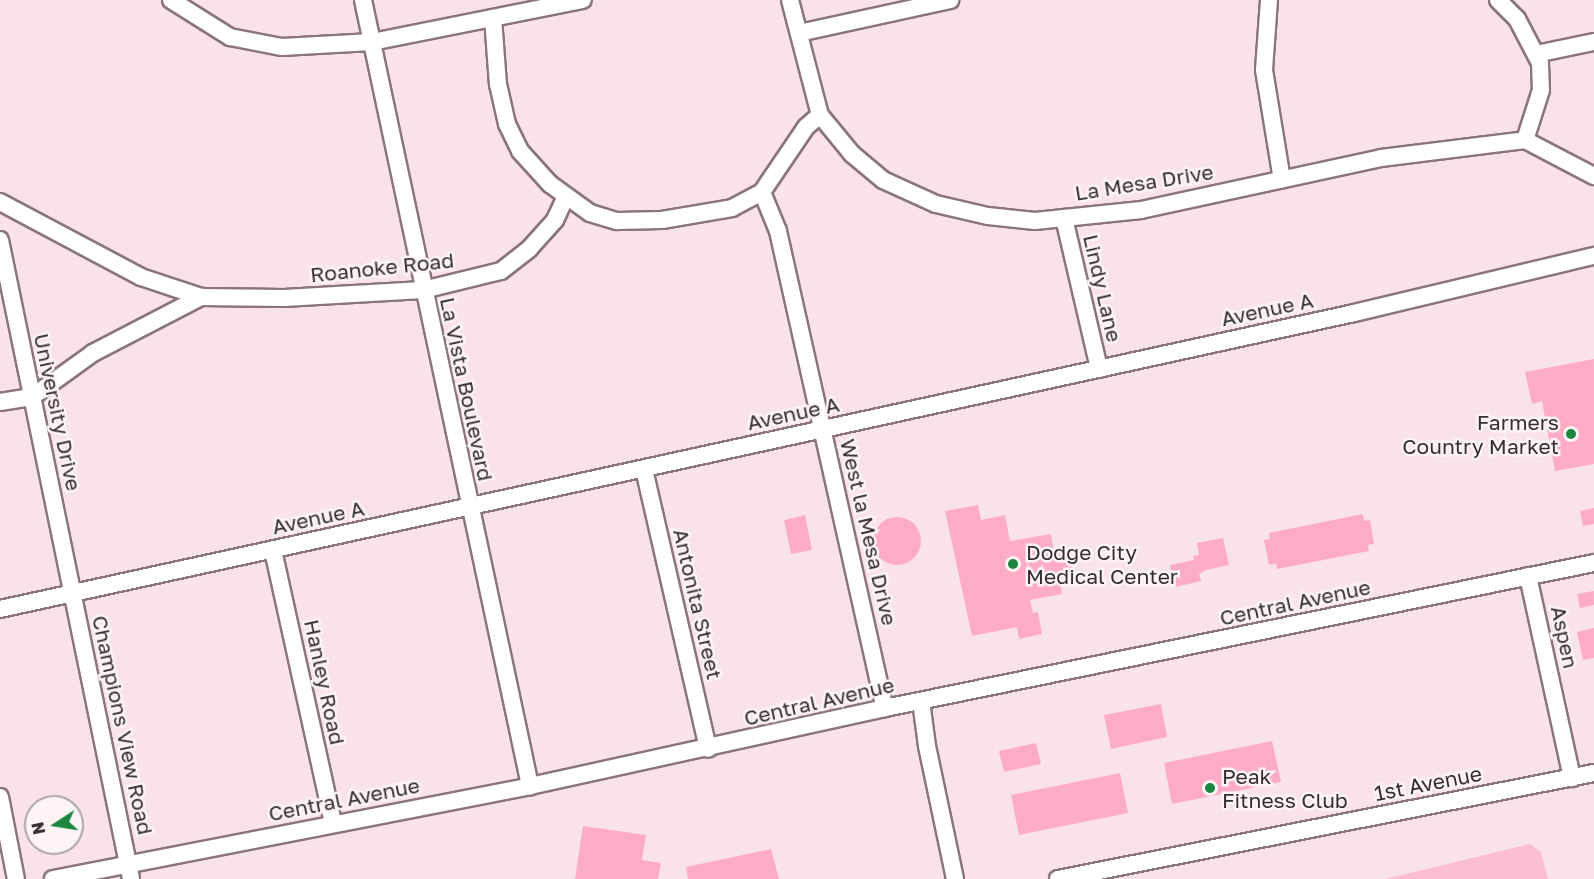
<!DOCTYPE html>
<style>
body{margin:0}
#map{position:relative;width:1594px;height:879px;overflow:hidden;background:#f9e2e9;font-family:"Golos Text",sans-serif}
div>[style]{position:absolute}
.green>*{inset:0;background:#fabed0}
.building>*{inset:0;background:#feacc6}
.round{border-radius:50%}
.roads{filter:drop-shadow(2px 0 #89757b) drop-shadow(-2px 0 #89757b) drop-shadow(0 2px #89757b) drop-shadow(0 -2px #89757b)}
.minor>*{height:16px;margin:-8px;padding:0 8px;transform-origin:8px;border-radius:8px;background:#fff}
.dots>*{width:16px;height:16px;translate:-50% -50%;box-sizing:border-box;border:3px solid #fdf4f6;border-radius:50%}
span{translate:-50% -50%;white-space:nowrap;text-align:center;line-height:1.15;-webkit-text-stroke:5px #fdf4f6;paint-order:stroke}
.street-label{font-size:21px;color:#362d30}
.poi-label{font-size:21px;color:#362d30}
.right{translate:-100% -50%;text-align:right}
.left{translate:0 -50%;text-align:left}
.north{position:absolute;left:24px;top:795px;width:60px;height:60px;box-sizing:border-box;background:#fdf4f6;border:2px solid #ada4a7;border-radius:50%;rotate:258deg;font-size:16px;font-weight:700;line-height:24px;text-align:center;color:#362d30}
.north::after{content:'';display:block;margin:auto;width:21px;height:27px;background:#1b863d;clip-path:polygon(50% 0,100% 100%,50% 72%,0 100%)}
</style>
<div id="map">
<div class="green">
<i style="clip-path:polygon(1530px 844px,1541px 852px,1548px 879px,1385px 879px)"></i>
</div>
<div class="building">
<i style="clip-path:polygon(1594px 359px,1594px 464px,1555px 471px,1542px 401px,1532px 404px,1525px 372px)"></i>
<i style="clip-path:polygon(978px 505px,981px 520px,1005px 515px,1010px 541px,1051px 534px,1054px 554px,1069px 551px,1073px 573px,1059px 576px,1062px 594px,1030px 600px,1033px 613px,1038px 612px,1042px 634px,1019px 639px,1017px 627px,972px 636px,945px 511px)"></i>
<i style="clip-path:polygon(1594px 508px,1594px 524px,1583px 526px,1580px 511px)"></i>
<i style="clip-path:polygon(1363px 514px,1364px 521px,1370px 520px,1374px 544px,1368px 545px,1369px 551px,1277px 569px,1276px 563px,1269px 565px,1264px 540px,1270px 539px,1269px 533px)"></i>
<i style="clip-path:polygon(805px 515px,812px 550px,791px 554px,784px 520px)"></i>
<i class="round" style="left:873px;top:517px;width:48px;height:48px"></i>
<i style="clip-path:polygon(1223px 538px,1229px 565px,1206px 570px,1199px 574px,1201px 581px,1175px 587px,1170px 565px,1194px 560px,1193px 556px,1199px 555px,1197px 543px)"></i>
<i style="clip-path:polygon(1594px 591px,1594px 605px,1580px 608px,1577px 594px)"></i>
<i style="clip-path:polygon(1594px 628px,1594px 658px,1583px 660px,1577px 632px)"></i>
<i style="clip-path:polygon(1161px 704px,1167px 737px,1111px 749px,1104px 715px)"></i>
<i style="clip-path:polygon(1272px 741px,1281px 782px,1172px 804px,1164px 763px)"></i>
<i style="clip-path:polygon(1036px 743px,1041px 764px,1004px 772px,999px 751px)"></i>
<i style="clip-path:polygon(1120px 773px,1128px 813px,1019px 835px,1011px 795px)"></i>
<i style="clip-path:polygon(583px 826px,646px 835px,642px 860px,661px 863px,658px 879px,575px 879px)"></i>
<i style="clip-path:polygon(771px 849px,779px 879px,688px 879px,686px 867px)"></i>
</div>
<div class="roads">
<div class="minor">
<i style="left:171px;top:0;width:70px;rotate:32.1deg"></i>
<i style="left:230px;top:37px;width:53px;rotate:10.9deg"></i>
<i style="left:282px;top:47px;width:90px;rotate:-3.2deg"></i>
<i style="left:372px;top:42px;width:215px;rotate:-11.3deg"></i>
<i style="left:363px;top:0;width:804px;rotate:78deg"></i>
<i style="left:790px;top:0;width:119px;rotate:75.4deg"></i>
<i style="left:820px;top:115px;width:50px;rotate:50.6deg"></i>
<i style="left:852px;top:154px;width:40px;rotate:40deg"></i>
<i style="left:883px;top:180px;width:58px;rotate:24.4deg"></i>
<i style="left:936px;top:204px;width:53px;rotate:13deg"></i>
<i style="left:988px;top:216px;width:47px;rotate:6.1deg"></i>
<i style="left:1035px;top:221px;width:107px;rotate:-5.9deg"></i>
<i style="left:1141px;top:210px;width:246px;rotate:-12.2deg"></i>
<i style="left:1381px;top:158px;width:145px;rotate:-7.1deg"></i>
<i style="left:1525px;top:140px;width:78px;rotate:27.6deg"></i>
<i style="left:1269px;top:0;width:70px;rotate:94.1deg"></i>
<i style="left:1264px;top:70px;width:111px;rotate:80.7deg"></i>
<i style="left:1498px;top:0;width:27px;rotate:45deg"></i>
<i style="left:1517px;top:19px;width:50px;rotate:62.4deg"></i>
<i style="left:1540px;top:63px;width:27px;rotate:88deg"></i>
<i style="left:1541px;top:90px;width:52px;rotate:107.7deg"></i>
<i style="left:493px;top:18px;width:66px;rotate:85.7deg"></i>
<i style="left:498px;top:84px;width:41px;rotate:77.3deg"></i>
<i style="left:507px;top:124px;width:30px;rotate:64deg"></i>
<i style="left:520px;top:151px;width:45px;rotate:47.7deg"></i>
<i style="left:550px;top:184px;width:49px;rotate:35.9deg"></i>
<i style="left:590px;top:213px;width:28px;rotate:17deg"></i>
<i style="left:617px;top:221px;width:45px;rotate:-1.3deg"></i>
<i style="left:662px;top:220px;width:71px;rotate:-9.7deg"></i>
<i style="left:732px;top:208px;width:34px;rotate:-28deg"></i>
<i style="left:799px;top:33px;width:155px;rotate:-12.3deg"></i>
<i style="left:1536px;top:54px;width:59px;rotate:-11.7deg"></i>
<i style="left:762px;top:192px;width:42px;rotate:67.7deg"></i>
<i style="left:778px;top:231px;width:489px;rotate:77.4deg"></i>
<i style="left:762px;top:192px;width:78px;rotate:-55.9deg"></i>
<i style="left:806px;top:127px;width:18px;rotate:-41deg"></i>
<i style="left:0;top:202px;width:160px;rotate:28deg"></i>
<i style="left:141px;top:277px;width:63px;rotate:18.4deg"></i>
<i style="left:201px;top:297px;width:83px;rotate:0.7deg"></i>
<i style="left:284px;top:298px;width:139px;rotate:-3.3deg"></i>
<i style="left:423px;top:290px;width:80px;rotate:-13.7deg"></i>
<i style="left:501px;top:271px;width:36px;rotate:-38deg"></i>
<i style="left:529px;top:249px;width:39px;rotate:-48deg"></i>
<i style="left:555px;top:220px;width:26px;rotate:-65deg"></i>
<i style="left:1064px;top:218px;width:155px;rotate:76.9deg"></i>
<i style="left:0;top:240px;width:652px;rotate:78.41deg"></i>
<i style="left:0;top:402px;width:32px;rotate:-9deg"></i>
<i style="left:32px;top:397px;width:75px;rotate:-35.8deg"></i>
<i style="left:93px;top:353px;width:122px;rotate:-27.4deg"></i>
<i style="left:644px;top:469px;width:287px;rotate:77.1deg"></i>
<i style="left:273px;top:550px;width:280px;rotate:77.6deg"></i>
<i style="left:1528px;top:576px;width:207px;rotate:77.7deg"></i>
<i style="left:0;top:609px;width:1386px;rotate:-12.33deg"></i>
<i style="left:1354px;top:313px;width:247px;rotate:-13.4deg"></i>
<i style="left:921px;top:701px;width:45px;rotate:82.4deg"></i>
<i style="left:927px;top:746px;width:136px;rotate:78.1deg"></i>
<i style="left:0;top:797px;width:84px;rotate:79deg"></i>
<i style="left:53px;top:879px;width:486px;rotate:-11deg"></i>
<i style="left:530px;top:786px;width:363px;rotate:-12.4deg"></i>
<i style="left:885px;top:708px;width:724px;rotate:-11.56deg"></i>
<i style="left:1058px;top:879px;width:546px;rotate:-11.19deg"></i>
</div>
</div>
<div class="dots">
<i style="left:1571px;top:434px;background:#1b863d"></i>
<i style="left:1013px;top:564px;background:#1b863d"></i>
<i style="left:1210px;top:788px;background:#1b863d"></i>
</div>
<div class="street-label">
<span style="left:1144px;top:182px;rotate:-9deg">La Mesa Drive</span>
<span style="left:382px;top:267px;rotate:-6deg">Roanoke Road</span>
<span style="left:1103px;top:288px;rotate:77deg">Lindy Lane</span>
<span style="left:1267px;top:309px;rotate:-12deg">Avenue A</span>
<span style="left:467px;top:389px;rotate:78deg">La Vista Boulevard</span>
<span style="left:58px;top:412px;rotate:78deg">University Drive</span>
<span style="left:793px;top:413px;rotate:-12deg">Avenue A</span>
<span style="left:318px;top:517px;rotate:-12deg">Avenue A</span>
<span style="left:869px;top:532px;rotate:77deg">West la Mesa Drive</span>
<span style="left:1295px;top:602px;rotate:-12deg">Central Avenue</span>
<span style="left:698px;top:604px;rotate:77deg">Antonita Street</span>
<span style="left:1565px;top:637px;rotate:78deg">Aspen</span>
<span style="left:325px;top:682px;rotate:78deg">Hanley Road</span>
<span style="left:819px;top:701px;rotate:-13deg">Central Avenue</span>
<span style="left:123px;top:725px;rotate:78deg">Champions View Road</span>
<span style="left:1428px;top:783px;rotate:-11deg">1st Avenue</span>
<span style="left:344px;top:799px;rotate:-11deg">Central Avenue</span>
</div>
<div class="poi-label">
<span class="right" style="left:1559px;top:434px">Farmers<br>Country Market</span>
<span class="left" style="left:1026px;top:564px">Dodge City<br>Medical Center</span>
<span class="left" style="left:1222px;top:788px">Peak<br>Fitness Club</span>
</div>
<div class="north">N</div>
</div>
